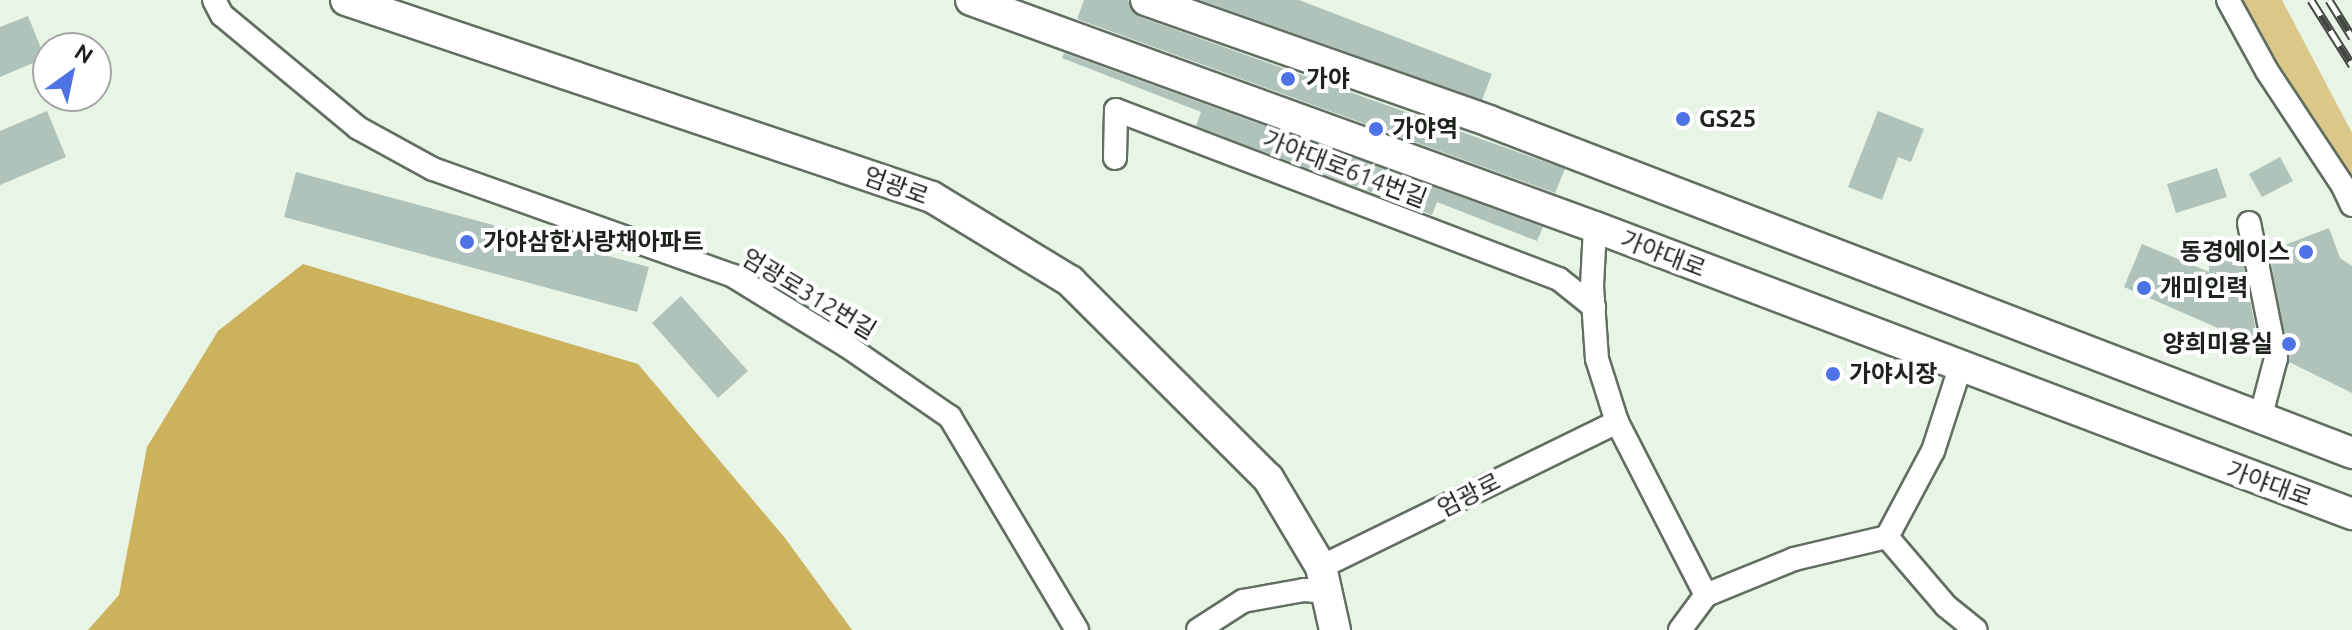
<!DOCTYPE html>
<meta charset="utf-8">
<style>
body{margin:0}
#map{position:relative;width:2352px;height:630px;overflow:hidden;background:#e8f5e6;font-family:Ubuntu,"Noto Sans KR",sans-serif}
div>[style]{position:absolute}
.green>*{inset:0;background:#dbc788}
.forest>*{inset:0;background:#ccb25d}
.building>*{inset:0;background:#b0c3bb}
.roads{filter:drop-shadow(2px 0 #626e61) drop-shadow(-2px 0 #626e61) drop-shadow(0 2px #626e61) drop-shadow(0 -2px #626e61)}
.minor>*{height:22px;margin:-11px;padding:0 11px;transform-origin:11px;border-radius:11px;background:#fff}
.secondary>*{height:30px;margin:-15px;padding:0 15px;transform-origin:15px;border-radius:15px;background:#fff}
.rail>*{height:9px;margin-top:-4.5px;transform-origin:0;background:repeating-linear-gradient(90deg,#fff 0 18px,#434942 0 36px);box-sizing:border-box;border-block:2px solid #434942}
.dots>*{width:22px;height:22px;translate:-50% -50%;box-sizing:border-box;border:4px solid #fff;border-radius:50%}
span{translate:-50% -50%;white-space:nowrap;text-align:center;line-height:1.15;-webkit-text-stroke:8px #fff;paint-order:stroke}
.poi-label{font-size:24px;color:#1f231e;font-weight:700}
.left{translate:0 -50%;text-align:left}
.right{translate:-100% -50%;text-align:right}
.street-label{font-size:24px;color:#1f231e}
.north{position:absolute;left:32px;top:32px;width:80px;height:80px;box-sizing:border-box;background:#fff;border:2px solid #a5a7a5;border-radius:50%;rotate:33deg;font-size:22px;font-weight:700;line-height:32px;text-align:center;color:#1f231e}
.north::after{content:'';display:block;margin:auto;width:28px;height:36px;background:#4e73e7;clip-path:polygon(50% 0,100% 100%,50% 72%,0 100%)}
</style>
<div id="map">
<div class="green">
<i style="clip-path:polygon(2235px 0,2282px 0,2352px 133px,2352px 205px)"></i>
</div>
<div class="forest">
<i style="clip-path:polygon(303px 264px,638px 364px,785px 538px,852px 630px,88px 630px,119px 595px,147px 447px,218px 331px)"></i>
</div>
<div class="building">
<i style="clip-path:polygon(1084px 0,1128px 0,1132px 11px,1140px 17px,1565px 169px,1555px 193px,1077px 19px)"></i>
<i style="clip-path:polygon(1200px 0,1299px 0,1492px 74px,1482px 100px)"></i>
<i style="clip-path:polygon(28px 16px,45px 58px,0 77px,0 27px)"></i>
<i style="clip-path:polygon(1064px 53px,1543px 227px,1537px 241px,1437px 202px,1432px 215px,1196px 126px,1201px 112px,1062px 58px)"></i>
<i style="clip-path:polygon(47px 111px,66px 157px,0 185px,0 131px)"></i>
<i style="clip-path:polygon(1878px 111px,1924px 129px,1911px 162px,1898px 157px,1882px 200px,1848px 187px)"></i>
<i style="clip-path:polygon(2280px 157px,2293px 181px,2262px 197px,2249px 174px)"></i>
<i style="clip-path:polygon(2217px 168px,2227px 197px,2176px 213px,2167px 184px)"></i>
<i style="clip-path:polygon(296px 172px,649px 267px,637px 312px,284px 217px)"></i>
<i style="clip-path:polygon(2329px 228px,2340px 258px,2352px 266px,2352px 393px,2289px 362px,2269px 251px)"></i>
<i style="clip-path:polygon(2209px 243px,2239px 243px,2259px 346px,2124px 287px,2142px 244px,2209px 272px)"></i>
<i style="clip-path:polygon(681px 296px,748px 371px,718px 398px,652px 323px)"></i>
</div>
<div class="roads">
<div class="minor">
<i style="left:214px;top:0;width:17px;rotate:62deg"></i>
<i style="left:222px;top:15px;width:177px;rotate:39.7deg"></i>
<i style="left:358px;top:128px;width:85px;rotate:28.7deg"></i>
<i style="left:433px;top:169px;width:319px;rotate:19.6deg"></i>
<i style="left:733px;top:276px;width:134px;rotate:31.6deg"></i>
<i style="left:847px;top:346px;width:125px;rotate:34.6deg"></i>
<i style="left:950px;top:417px;width:248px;rotate:59.2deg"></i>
<i style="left:2228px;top:0;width:81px;rotate:61.2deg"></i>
<i style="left:2267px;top:71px;width:138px;rotate:56.5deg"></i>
<i style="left:2343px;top:186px;width:21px;rotate:65deg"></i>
<i style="left:1115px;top:158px;width:48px;rotate:-88.8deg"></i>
<i style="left:1116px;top:110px;width:474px;rotate:20.9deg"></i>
<i style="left:1559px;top:279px;width:45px;rotate:38.7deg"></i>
<i style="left:2249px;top:223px;width:138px;rotate:78.7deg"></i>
<i style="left:2276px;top:358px;width:63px;rotate:104.7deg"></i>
<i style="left:1595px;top:227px;width:59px;rotate:92.9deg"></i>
<i style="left:1592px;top:286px;width:73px;rotate:86.1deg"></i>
<i style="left:1597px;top:359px;width:66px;rotate:72.4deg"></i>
<i style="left:1617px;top:422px;width:195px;rotate:62.8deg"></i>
<i style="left:1887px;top:537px;width:91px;rotate:49.5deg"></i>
<i style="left:1946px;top:606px;width:38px;rotate:39deg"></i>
<i style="left:1321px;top:567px;width:330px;rotate:-26.1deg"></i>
<i style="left:1198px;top:630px;width:54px;rotate:-32.8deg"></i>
<i style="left:1243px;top:601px;width:62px;rotate:-10.2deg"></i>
<i style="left:1304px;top:590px;width:22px;rotate:5deg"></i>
<i style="left:1680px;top:630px;width:44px;rotate:-53.4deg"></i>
<i style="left:1706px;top:595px;width:95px;rotate:-22.2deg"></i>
<i style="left:1794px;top:559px;width:96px;rotate:-13.3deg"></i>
<i style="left:1887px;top:537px;width:98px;rotate:-61.9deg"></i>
<i style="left:1933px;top:451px;width:87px;rotate:-72deg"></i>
</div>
<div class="secondary">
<i style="left:346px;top:0;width:618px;rotate:18.58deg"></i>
<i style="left:932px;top:197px;width:162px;rotate:31.3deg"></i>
<i style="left:1070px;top:281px;width:279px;rotate:44.9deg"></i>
<i style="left:1268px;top:478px;width:104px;rotate:59.2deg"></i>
<i style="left:1321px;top:567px;width:65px;rotate:77.5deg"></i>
<i style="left:971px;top:0;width:664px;rotate:19.99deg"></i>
<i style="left:1595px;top:227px;width:810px;rotate:20.76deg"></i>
<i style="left:1146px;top:0;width:364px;rotate:19.4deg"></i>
<i style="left:1489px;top:121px;width:925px;rotate:21.04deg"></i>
</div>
</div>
<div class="rail">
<i style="left:2311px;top:0;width:77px;rotate:57.8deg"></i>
<i style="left:2329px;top:0;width:44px;rotate:58.1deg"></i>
</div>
<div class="dots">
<i style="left:1288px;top:79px;background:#4e73e7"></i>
<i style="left:1683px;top:119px;background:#4e73e7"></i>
<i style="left:1376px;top:129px;background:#4e73e7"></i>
<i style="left:467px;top:242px;background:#4e73e7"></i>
<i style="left:2306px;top:252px;background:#4e73e7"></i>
<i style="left:2144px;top:288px;background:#4e73e7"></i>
<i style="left:2289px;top:344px;background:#4e73e7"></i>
<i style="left:1833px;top:374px;background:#4e73e7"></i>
</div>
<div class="poi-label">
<span class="left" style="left:1306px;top:79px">가야</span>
<span class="left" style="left:1699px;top:119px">GS25</span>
<span class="left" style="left:1392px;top:129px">가야역</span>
<span class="left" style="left:483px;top:242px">가야삼한사랑채아파트</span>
<span class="right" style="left:2290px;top:252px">동경에이스</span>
<span class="left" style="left:2160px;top:288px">개미인력</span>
<span class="right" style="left:2273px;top:344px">양희미용실</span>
<span class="left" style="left:1849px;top:374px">가야시장</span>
</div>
<div class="street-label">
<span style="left:1345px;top:169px;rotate:21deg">가야대로614번길</span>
<span style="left:896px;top:186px;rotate:20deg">엄광로</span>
<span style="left:1663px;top:254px;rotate:21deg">가야대로</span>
<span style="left:809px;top:294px;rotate:31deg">엄광로312번길</span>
<span style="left:2269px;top:484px;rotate:20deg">가야대로</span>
<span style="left:1469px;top:495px;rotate:-27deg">엄광로</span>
</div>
<div class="north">N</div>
</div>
